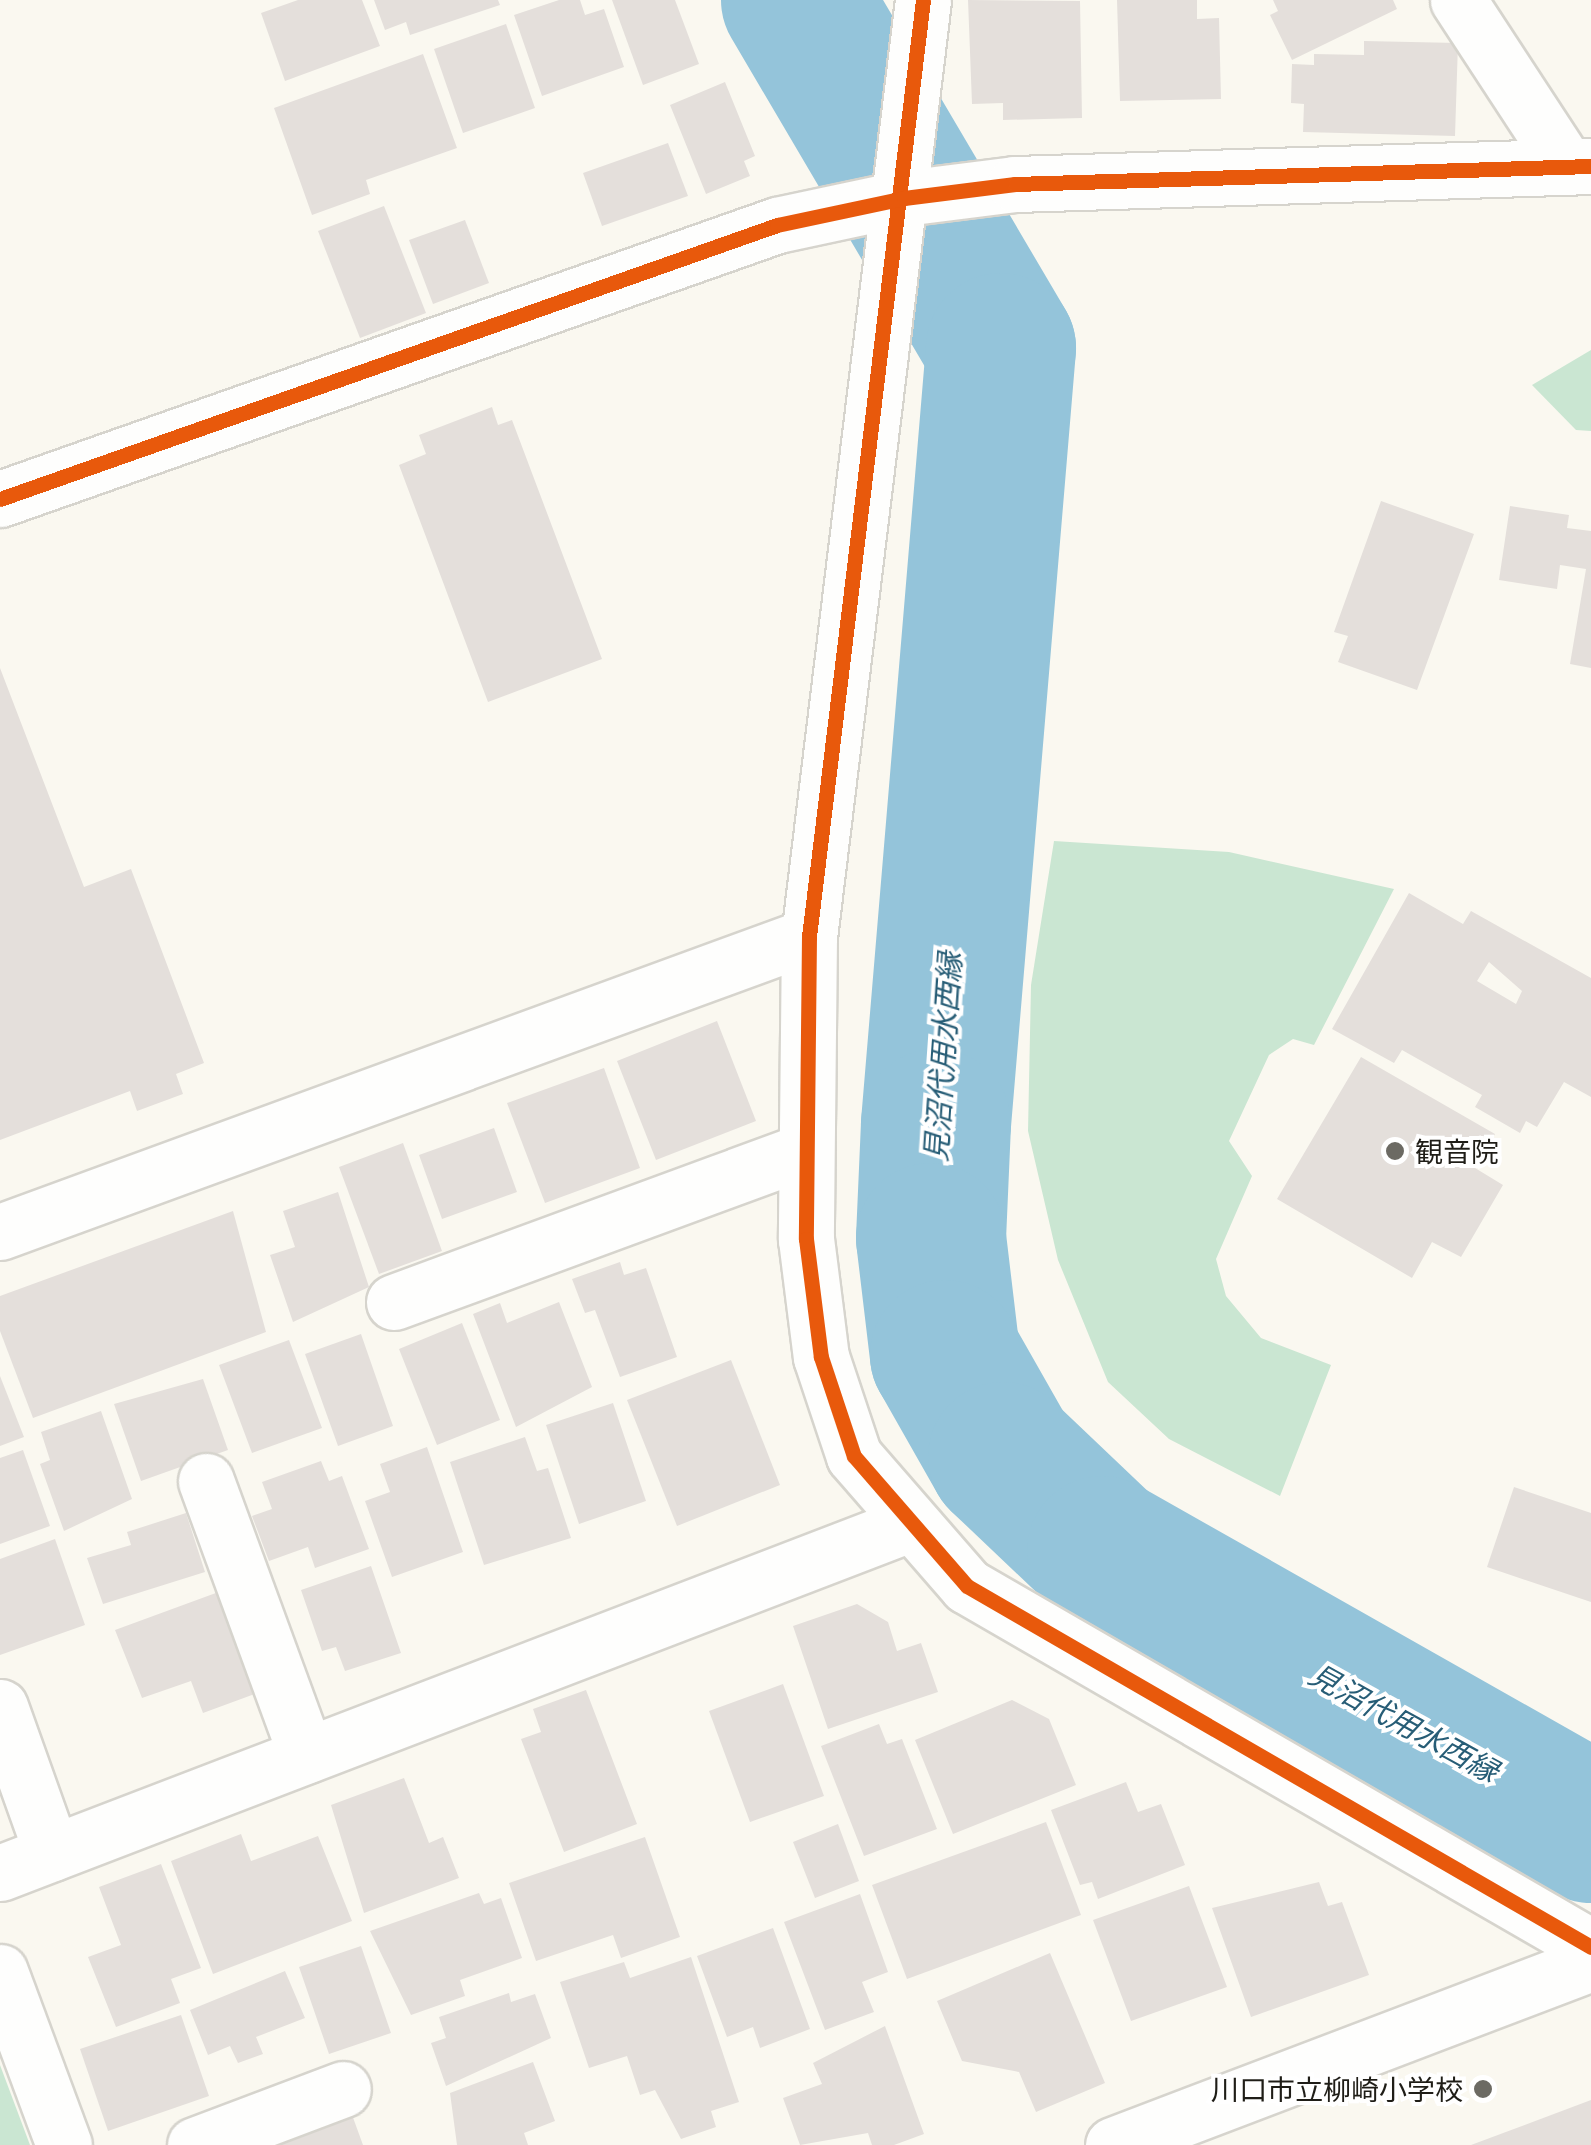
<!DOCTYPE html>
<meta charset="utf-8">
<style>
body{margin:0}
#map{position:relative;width:1591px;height:2145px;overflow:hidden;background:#faf8f0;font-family:Lato,"Noto Sans JP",sans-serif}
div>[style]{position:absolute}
.green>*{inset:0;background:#cae6d2}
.river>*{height:150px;margin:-75px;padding:0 75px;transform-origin:75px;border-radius:75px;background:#94c4da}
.building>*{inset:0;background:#e4dfdb}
.roads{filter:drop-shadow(2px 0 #d6d4cd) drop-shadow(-2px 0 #d6d4cd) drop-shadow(0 2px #d6d4cd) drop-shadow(0 -2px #d6d4cd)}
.minor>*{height:55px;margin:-27.5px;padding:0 27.5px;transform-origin:27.5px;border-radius:27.5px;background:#fefefd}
.cycleway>*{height:15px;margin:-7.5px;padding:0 7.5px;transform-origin:7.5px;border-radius:7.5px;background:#e8590c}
.dots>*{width:28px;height:28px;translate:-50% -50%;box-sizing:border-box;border:5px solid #fff;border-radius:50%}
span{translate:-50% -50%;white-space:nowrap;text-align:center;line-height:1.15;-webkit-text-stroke:8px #fff;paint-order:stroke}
.poi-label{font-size:28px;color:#1f1d17}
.left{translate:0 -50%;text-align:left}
.right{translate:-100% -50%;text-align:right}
.water-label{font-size:30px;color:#275d76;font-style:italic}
</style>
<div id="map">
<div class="green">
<i style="clip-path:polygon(1591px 350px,1591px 431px,1576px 430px,1532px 385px)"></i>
<i style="clip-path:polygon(1054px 841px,1229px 852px,1394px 889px,1314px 1045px,1293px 1039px,1269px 1055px,1229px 1141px,1252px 1176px,1216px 1259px,1226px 1296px,1261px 1338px,1331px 1365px,1280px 1496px,1169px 1439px,1108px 1382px,1058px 1260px,1028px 1131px,1031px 985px)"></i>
<i style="clip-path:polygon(0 2065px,30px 2145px,0 2145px)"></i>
</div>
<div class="river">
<i style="left:796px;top:0;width:404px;rotate:59.5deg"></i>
<i style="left:1001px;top:348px;width:779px;rotate:94.79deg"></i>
<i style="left:936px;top:1124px;width:114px;rotate:92.5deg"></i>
<i style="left:931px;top:1238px;width:118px;rotate:83.2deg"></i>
<i style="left:945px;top:1355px;width:117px;rotate:60.4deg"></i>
<i style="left:1003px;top:1457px;width:137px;rotate:43.5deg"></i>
<i style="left:1102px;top:1551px;width:562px;rotate:29.53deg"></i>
</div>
<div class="building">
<i style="clip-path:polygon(298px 0,362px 0,380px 46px,285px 81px,261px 13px)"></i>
<i style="clip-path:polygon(374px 0,498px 0,500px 5px,410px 35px,406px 22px,385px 30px)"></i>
<i style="clip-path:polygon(559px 0,580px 0,585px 15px,604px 9px,624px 67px,542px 96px,514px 15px)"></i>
<i style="clip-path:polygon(612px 0,675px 0,699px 64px,643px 85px)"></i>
<i style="clip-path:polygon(968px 0,1080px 1px,1082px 118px,1003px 120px,1003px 103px,972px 104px)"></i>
<i style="clip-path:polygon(1117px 0,1197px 0,1197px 19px,1219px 18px,1221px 99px,1120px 101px)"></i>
<i style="clip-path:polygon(1273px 0,1393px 0,1397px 9px,1292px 60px,1270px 15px,1278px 11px)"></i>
<i style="clip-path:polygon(506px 24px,535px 108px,463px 133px,434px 49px)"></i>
<i style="clip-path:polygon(1364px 41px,1458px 43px,1455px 136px,1303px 132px,1304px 104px,1291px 103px,1292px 64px,1314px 65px,1314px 54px,1364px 55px)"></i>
<i style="clip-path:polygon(423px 54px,457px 148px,366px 180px,370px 194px,312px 215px,274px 108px)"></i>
<i style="clip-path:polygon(725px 82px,755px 156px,744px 161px,750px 176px,706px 194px,670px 105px)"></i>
<i style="clip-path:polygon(668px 143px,688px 196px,602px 226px,583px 173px)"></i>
<i style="clip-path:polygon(384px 206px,426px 313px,360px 338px,318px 231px)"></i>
<i style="clip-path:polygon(465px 220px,489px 283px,433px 304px,409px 240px)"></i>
<i style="clip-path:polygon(492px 407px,498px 425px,512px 420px,602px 659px,488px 702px,399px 465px,426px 454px,419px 435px)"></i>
<i style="clip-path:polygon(1381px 501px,1474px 534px,1417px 690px,1338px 662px,1348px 636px,1334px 632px)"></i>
<i style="clip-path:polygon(1510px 506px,1569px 515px,1567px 528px,1591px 531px,1591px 668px,1570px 664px,1586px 569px,1560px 565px,1557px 589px,1499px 580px)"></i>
<i style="clip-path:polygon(0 668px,84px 887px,131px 869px,204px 1063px,176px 1074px,183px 1094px,137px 1111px,130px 1091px,0 1140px)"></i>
<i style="clip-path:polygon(evenodd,1409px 893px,1463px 924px,1471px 911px,1591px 978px,1591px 1097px,1564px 1082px,1537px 1127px,1526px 1121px,1520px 1133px,1475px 1107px,1482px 1095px,1402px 1050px,1394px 1063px,1332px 1029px,1409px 893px,1489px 962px,1522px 991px,1516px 1004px,1477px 981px,1489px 962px)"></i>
<i style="clip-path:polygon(717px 1021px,756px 1121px,656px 1160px,617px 1061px)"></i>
<i style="clip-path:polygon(1361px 1057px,1495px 1134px,1475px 1168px,1503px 1185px,1461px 1257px,1432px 1242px,1412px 1278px,1277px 1199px)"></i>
<i style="clip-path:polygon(604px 1068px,640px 1168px,545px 1203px,507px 1103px)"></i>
<i style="clip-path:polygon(494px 1128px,517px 1192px,442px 1219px,419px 1155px)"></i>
<i style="clip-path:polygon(403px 1143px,442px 1251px,379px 1274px,339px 1167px)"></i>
<i style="clip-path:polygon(338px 1192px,369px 1287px,293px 1322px,270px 1255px,295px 1247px,283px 1211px)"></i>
<i style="clip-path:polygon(233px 1211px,266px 1332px,33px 1418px,0 1331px,0 1296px)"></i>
<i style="clip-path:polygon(620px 1262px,624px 1275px,646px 1268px,677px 1357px,620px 1377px,595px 1310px,585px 1313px,572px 1279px)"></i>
<i style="clip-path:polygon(559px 1302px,592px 1387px,516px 1427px,473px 1314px,500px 1303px,507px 1323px)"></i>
<i style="clip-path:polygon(462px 1323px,500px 1420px,437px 1445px,399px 1349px)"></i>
<i style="clip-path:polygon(361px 1334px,393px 1426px,338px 1446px,305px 1354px)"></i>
<i style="clip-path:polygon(289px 1340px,322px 1428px,252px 1453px,219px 1365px)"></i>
<i style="clip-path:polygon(731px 1360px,780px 1485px,677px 1526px,627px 1400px)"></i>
<i style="clip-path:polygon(0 1376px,24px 1437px,0 1446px)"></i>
<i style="clip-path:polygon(203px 1379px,228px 1450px,141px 1481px,114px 1404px)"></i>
<i style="clip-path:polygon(613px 1403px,646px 1501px,579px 1524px,546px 1425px)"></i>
<i style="clip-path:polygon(101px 1411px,132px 1499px,64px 1531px,40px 1464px,50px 1460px,41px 1432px)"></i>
<i style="clip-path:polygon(525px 1437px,537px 1471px,548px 1468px,571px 1538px,484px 1565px,450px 1462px)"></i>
<i style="clip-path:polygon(427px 1447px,463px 1552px,392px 1577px,365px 1501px,390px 1492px,380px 1464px)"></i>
<i style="clip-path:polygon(23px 1450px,50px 1526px,0 1544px,0 1458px)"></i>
<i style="clip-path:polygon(321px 1461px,329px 1481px,342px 1476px,369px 1549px,315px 1568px,308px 1547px,269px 1561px,252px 1516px,272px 1509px,262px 1482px)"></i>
<i style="clip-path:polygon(1514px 1487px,1591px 1513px,1591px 1602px,1487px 1567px)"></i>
<i style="clip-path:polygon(186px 1513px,205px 1572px,103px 1604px,87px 1558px,131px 1545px,127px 1532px)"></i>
<i style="clip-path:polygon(55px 1539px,85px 1625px,0 1655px,0 1559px)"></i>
<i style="clip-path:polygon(371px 1566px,401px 1653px,345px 1671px,336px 1647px,322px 1651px,301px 1590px)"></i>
<i style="clip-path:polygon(224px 1590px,263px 1691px,203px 1713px,191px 1681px,142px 1698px,115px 1630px)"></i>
<i style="clip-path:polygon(857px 1604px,888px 1622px,897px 1651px,921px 1643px,938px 1692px,828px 1729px,793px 1626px)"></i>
<i style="clip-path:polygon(783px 1684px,824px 1796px,750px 1822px,709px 1711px)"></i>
<i style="clip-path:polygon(586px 1690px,637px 1824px,564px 1852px,521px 1739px,541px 1732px,533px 1709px)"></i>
<i style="clip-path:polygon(1012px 1700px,1049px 1719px,1076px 1785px,953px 1834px,915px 1740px)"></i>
<i style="clip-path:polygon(879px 1724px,887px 1744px,902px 1739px,937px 1829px,864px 1856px,821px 1746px)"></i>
<i style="clip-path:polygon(404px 1778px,429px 1843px,443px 1837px,459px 1878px,364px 1913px,331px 1805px)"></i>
<i style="clip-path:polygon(1126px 1782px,1138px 1812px,1161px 1804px,1185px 1865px,1098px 1899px,1092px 1882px,1080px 1885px,1051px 1810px)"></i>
<i style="clip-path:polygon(1046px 1822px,1081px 1915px,907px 1979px,872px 1885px)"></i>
<i style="clip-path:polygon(838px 1824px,859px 1881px,815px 1898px,793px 1842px)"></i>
<i style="clip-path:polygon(241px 1834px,251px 1861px,318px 1836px,352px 1921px,213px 1974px,171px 1861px)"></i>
<i style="clip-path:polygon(645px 1837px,680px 1937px,621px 1958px,613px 1935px,536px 1961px,509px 1883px)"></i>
<i style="clip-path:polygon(161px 1864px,201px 1968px,171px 1979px,180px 2003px,116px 2027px,88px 1957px,121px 1945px,99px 1887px)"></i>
<i style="clip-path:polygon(1319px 1882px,1328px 1906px,1342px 1902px,1369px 1975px,1251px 2017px,1212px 1908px)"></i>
<i style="clip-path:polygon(1189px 1886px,1227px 1987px,1131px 2021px,1093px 1920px)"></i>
<i style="clip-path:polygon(479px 1893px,484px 1904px,501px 1898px,522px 1958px,460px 1980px,465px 1996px,411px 2015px,370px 1931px)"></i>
<i style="clip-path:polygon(860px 1894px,888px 1972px,862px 1982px,874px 2012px,825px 2030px,784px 1922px)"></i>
<i style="clip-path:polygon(773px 1928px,810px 2029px,760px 2048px,753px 2027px,727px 2037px,697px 1956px)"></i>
<i style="clip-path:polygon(361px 1946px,391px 2033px,329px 2054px,299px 1967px)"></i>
<i style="clip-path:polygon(1050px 1953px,1105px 2083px,1036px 2112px,1019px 2072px,962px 2061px,937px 2001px)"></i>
<i style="clip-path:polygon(691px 1957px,739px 2102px,711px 2111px,716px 2127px,681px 2139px,655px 2090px,640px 2095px,627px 2056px,589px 2068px,560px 1982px,624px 1962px,630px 1978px)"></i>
<i style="clip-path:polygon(285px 1971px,305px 2018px,256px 2037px,263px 2054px,238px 2063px,230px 2046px,208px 2055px,190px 2010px)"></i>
<i style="clip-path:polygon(509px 1993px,511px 2002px,535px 1994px,551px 2038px,446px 2086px,431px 2043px,446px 2038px,439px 2017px)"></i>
<i style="clip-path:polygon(181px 2015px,209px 2096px,108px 2131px,80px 2049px)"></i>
<i style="clip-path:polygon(885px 2026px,924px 2134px,894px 2145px,872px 2145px,868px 2133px,800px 2145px,783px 2098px,822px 2084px,813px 2063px)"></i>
<i style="clip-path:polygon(533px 2062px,555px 2121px,524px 2133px,528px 2145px,457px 2145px,450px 2093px)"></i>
<i style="clip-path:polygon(1591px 2100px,1591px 2145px,1471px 2145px)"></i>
<i style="clip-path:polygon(351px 2112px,363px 2145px,257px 2145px)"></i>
</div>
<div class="roads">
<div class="minor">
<i style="left:923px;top:0;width:943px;rotate:96.94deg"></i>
<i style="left:809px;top:936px;width:303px;rotate:90.6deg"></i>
<i style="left:806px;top:1239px;width:119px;rotate:82.8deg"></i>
<i style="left:821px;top:1357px;width:104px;rotate:71.6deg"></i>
<i style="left:854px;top:1456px;width:172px;rotate:49deg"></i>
<i style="left:967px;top:1586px;width:721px;rotate:30.05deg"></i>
<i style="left:1458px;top:0;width:197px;rotate:56.8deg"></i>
<i style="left:0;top:499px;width:824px;rotate:-19.42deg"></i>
<i style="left:777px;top:225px;width:130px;rotate:-12deg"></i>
<i style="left:904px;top:198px;width:112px;rotate:-7.2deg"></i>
<i style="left:1015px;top:184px;width:576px;rotate:-1.79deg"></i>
<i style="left:0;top:1232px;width:861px;rotate:-20.1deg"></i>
<i style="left:394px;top:1302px;width:432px;rotate:-20.2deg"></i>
<i style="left:206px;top:1481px;width:292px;rotate:69.9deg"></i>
<i style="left:0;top:1707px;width:155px;rotate:70.4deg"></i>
<i style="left:0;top:1873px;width:971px;rotate:-20.99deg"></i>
<i style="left:0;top:1972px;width:184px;rotate:69.7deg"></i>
<i style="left:195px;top:2145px;width:158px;rotate:-20.7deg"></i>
<i style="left:1113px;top:2145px;width:511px;rotate:-20.84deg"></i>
</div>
</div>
<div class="cycleway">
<i style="left:923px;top:0;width:943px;rotate:96.94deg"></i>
<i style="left:809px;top:936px;width:303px;rotate:90.6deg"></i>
<i style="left:806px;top:1239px;width:119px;rotate:82.8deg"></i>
<i style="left:821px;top:1357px;width:104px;rotate:71.6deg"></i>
<i style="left:854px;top:1456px;width:172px;rotate:49deg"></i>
<i style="left:967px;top:1586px;width:721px;rotate:30.05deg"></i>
<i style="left:0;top:499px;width:824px;rotate:-19.42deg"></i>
<i style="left:777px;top:225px;width:130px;rotate:-12deg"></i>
<i style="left:904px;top:198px;width:112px;rotate:-7.2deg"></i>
<i style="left:1015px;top:184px;width:576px;rotate:-1.79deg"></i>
</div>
<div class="dots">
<i style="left:1395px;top:1151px;background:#6c6a63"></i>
<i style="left:1483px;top:2089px;background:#6c6a63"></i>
</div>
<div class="poi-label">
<span class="left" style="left:1415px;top:1151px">観音院</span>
<span class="right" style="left:1463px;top:2089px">川口市立柳崎小学校</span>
</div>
<div class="water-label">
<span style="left:942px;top:1057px;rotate:-86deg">見沼代用水西縁</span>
<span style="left:1404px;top:1722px;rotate:29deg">見沼代用水西縁</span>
</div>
</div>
